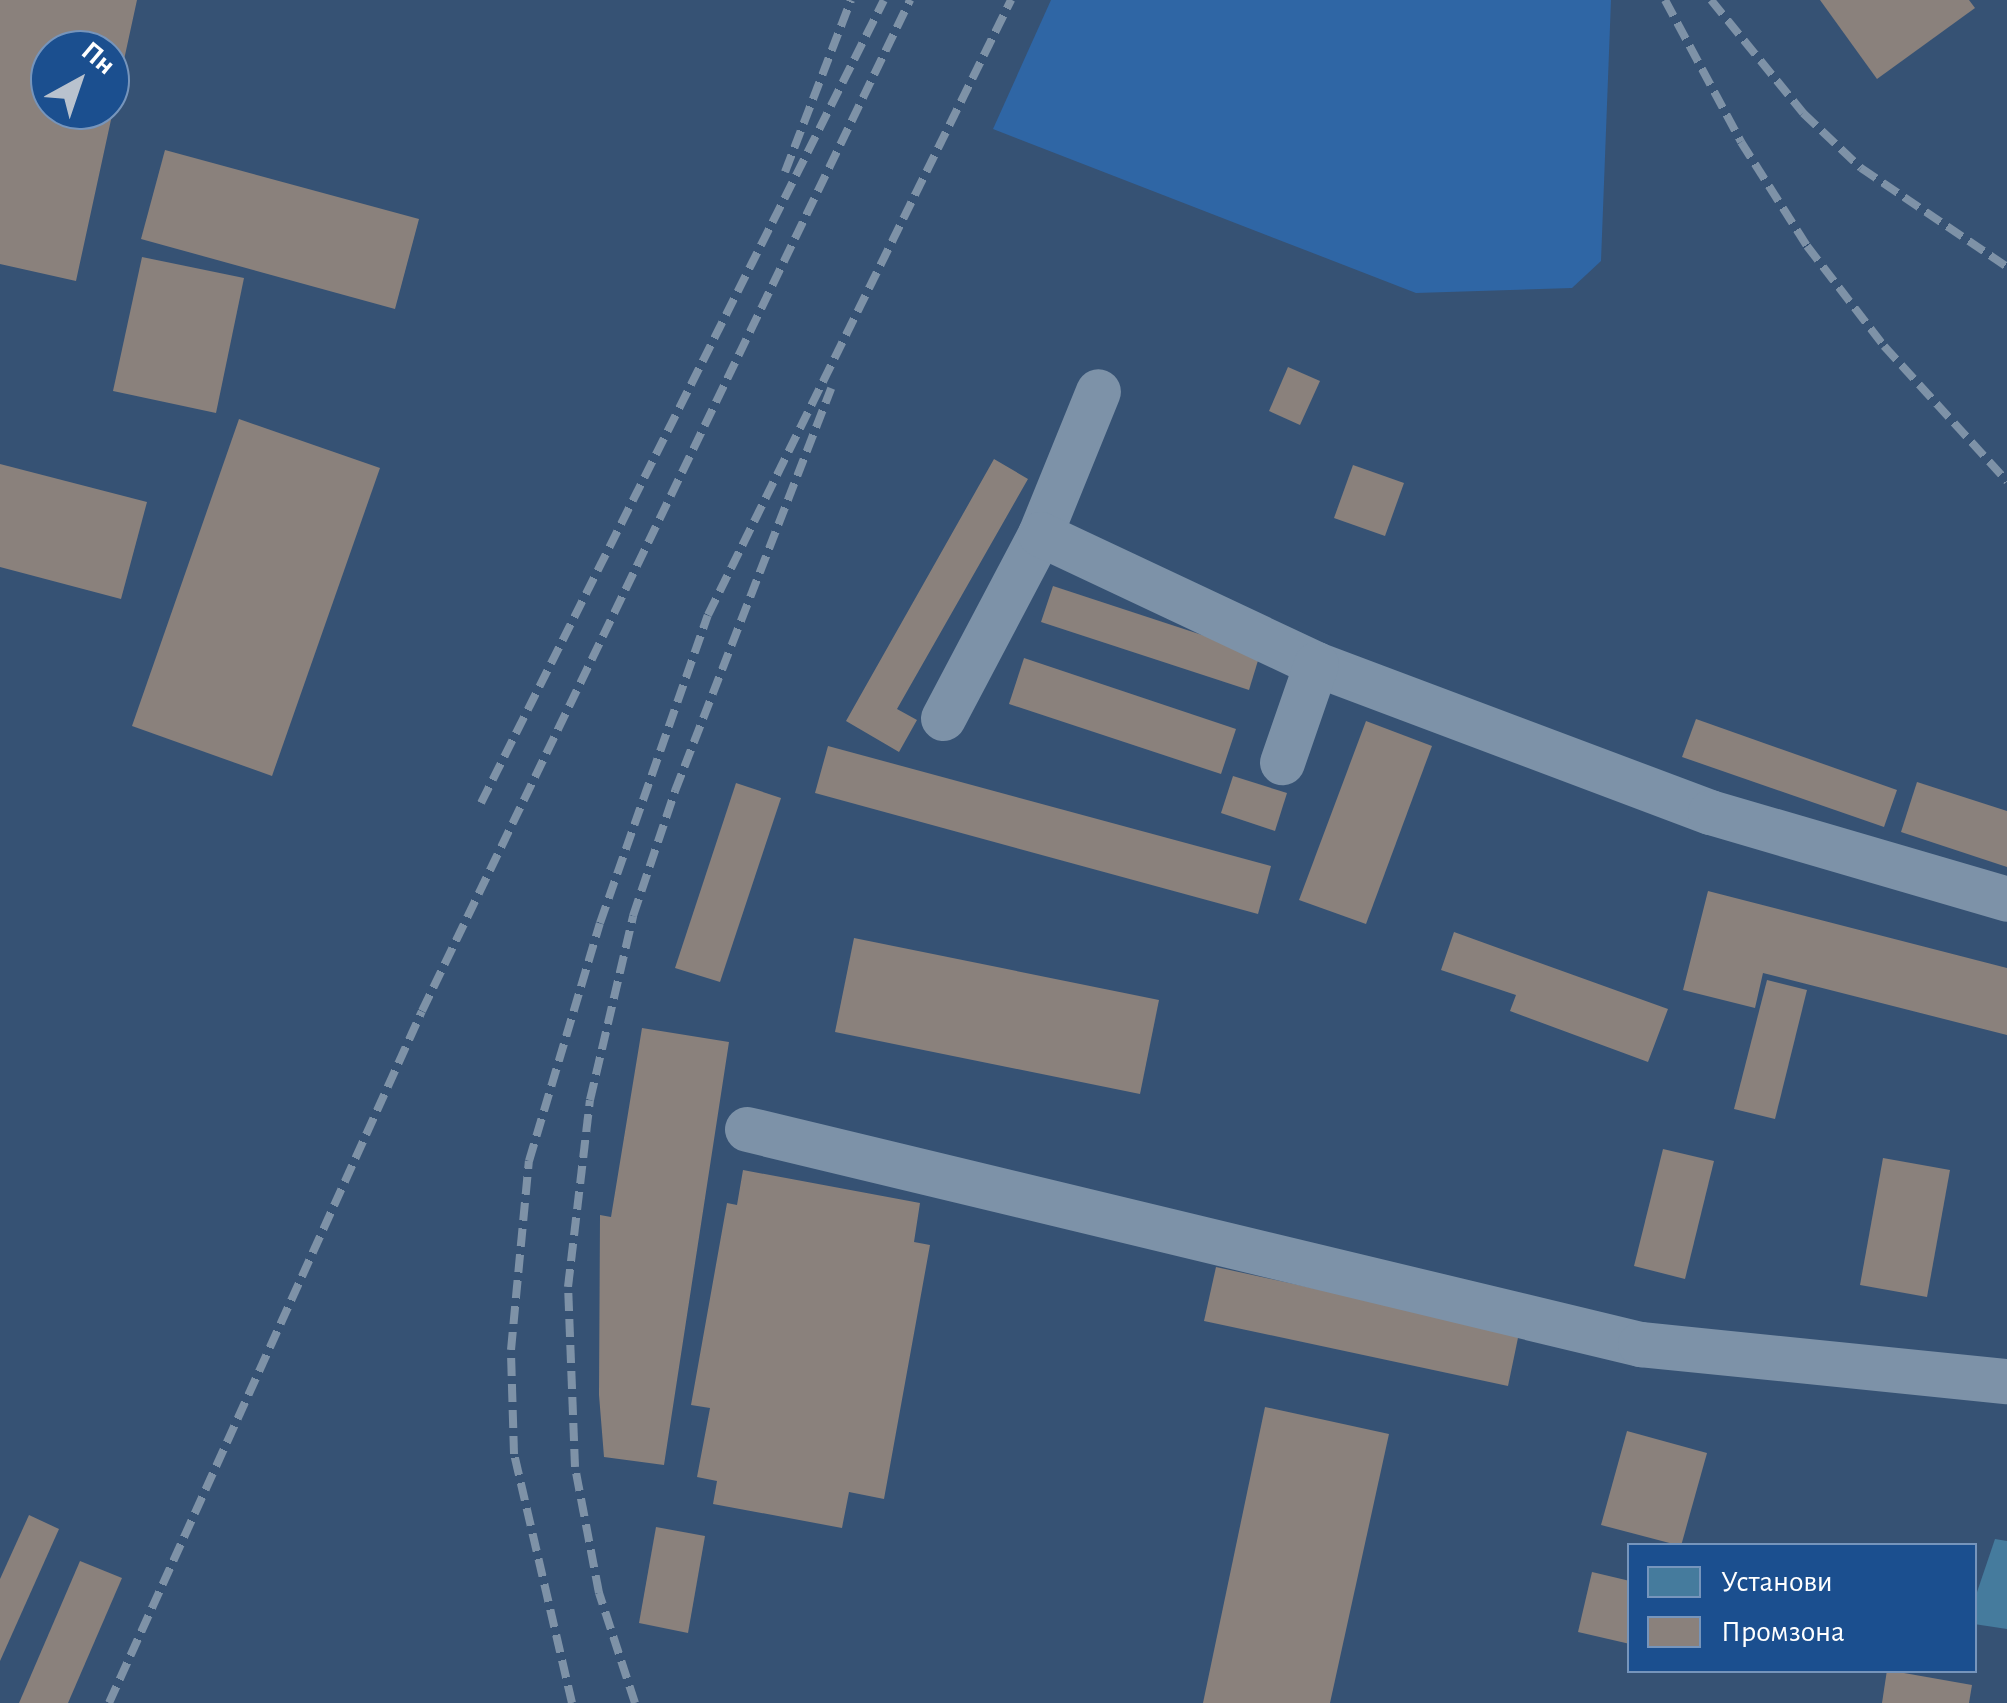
<!DOCTYPE html>
<meta charset="utf-8">
<style>
body{margin:0}
#map{position:relative;width:2007px;height:1703px;overflow:hidden;background:#365274;font-family:"Alegreya Sans",sans-serif}
div>[style]{position:absolute}
.green>*{inset:0;background:#2f66a5}
.public>*{inset:0;background:#457b9d}
.industry>*{inset:0;background:#8a817c}
.minor>*{height:45px;margin:-22.5px;padding:0 22.5px;transform-origin:22.5px;border-radius:22.5px;background:#7d92a8}
.rail>*{height:8px;margin-top:-4px;transform-origin:0;background:repeating-linear-gradient(90deg,#7e92a7 0 18px,transparent 0 26px)}
span{translate:-50% -50%;white-space:nowrap;text-align:center;line-height:1.15;-webkit-text-stroke:10px #1b4f8f;paint-order:stroke}
.legend{position:absolute;left:1627px;top:1543px;width:350px;height:130px;box-sizing:border-box;background:#1b4f8f;border:2px solid #7695bc;margin:0;padding:12px 18px;list-style:none;font-size:30px;color:#fff}
.legend li{display:flex;align-items:center;gap:20px;height:50px}
.legend b{width:50px;border:2px solid #7695bc}
.north{position:absolute;left:30px;top:30px;width:100px;height:100px;box-sizing:border-box;background:#1b4f8f;border:2px solid #7695bc;border-radius:50%;rotate:40deg;font-size:28px;font-weight:700;line-height:40px;text-align:center;color:#fff}
.north::after{content:'';display:block;margin:auto;width:35px;height:45px;background:#b9c2ce;clip-path:polygon(50% 0,100% 100%,50% 72%,0 100%)}
</style>
<div id="map">
<div class="green">
<i style="clip-path:polygon(1051px 0,1611px 0,1601px 261px,1572px 288px,1416px 293px,993px 129px)"></i>
</div>
<div class="public">
<i style="clip-path:polygon(1995px 1539px,2007px 1541px,2007px 1629px,1974px 1624px,1974px 1601px)"></i>
</div>
<div class="industry">
<i style="clip-path:polygon(evenodd,0 0,137px 0,76px 281px,0 264px,0 0,50px 50px,110px 50px,110px 110px,50px 110px,50px 50px)"></i>
<i style="clip-path:polygon(1820px 0,1969px 0,1975px 8px,1877px 79px)"></i>
<i style="clip-path:polygon(165px 150px,419px 219px,395px 309px,141px 239px)"></i>
<i style="clip-path:polygon(142px 257px,244px 278px,216px 413px,113px 391px)"></i>
<i style="clip-path:polygon(1288px 367px,1320px 381px,1300px 425px,1269px 411px)"></i>
<i style="clip-path:polygon(239px 419px,380px 468px,272px 776px,132px 726px)"></i>
<i style="clip-path:polygon(994px 459px,1028px 479px,897px 709px,917px 720px,899px 752px,846px 721px)"></i>
<i style="clip-path:polygon(0 464px,147px 502px,121px 599px,0 567px)"></i>
<i style="clip-path:polygon(1353px 465px,1404px 483px,1385px 536px,1334px 518px)"></i>
<i style="clip-path:polygon(1053px 586px,1260px 654px,1249px 690px,1041px 622px)"></i>
<i style="clip-path:polygon(1024px 658px,1236px 729px,1221px 774px,1009px 704px)"></i>
<i style="clip-path:polygon(1696px 719px,1897px 790px,1884px 827px,1682px 757px)"></i>
<i style="clip-path:polygon(1366px 721px,1432px 746px,1366px 924px,1299px 900px)"></i>
<i style="clip-path:polygon(828px 746px,1271px 866px,1258px 914px,815px 793px)"></i>
<i style="clip-path:polygon(1233px 776px,1287px 793px,1275px 831px,1221px 813px)"></i>
<i style="clip-path:polygon(1917px 782px,2007px 811px,2007px 867px,1901px 832px)"></i>
<i style="clip-path:polygon(736px 783px,781px 798px,720px 982px,675px 968px)"></i>
<i style="clip-path:polygon(1708px 891px,2007px 968px,2007px 1035px,1763px 973px,1755px 1008px,1683px 990px)"></i>
<i style="clip-path:polygon(1454px 932px,1668px 1009px,1648px 1062px,1510px 1011px,1516px 995px,1441px 970px)"></i>
<i style="clip-path:polygon(854px 938px,1159px 1000px,1140px 1094px,835px 1032px)"></i>
<i style="clip-path:polygon(1767px 980px,1807px 990px,1775px 1119px,1734px 1109px)"></i>
<i style="clip-path:polygon(642px 1028px,729px 1042px,664px 1465px,604px 1457px,599px 1395px,600px 1215px,611px 1217px)"></i>
<i style="clip-path:polygon(1663px 1149px,1714px 1161px,1685px 1279px,1634px 1266px)"></i>
<i style="clip-path:polygon(1883px 1158px,1950px 1170px,1927px 1297px,1860px 1285px)"></i>
<i style="clip-path:polygon(743px 1170px,920px 1203px,914px 1242px,930px 1245px,884px 1499px,849px 1492px,842px 1528px,713px 1504px,717px 1481px,697px 1477px,710px 1408px,691px 1405px,727px 1203px,737px 1205px)"></i>
<i style="clip-path:polygon(1216px 1267px,1519px 1333px,1508px 1386px,1204px 1321px)"></i>
<i style="clip-path:polygon(1265px 1407px,1389px 1434px,1330px 1703px,1203px 1703px)"></i>
<i style="clip-path:polygon(1627px 1431px,1707px 1453px,1681px 1546px,1601px 1525px)"></i>
<i style="clip-path:polygon(29px 1515px,59px 1529px,0 1661px,0 1579px)"></i>
<i style="clip-path:polygon(656px 1527px,705px 1536px,688px 1633px,639px 1623px)"></i>
<i style="clip-path:polygon(80px 1561px,122px 1578px,68px 1703px,19px 1703px)"></i>
<i style="clip-path:polygon(1592px 1572px,1630px 1581px,1630px 1644px,1578px 1632px)"></i>
<i style="clip-path:polygon(1887px 1670px,1972px 1685px,1969px 1703px,1882px 1703px)"></i>
</div>
<div class="minor">
<i style="left:1040px;top:534px;width:154px;rotate:-67.9deg"></i>
<i style="left:1316px;top:664px;width:421px;rotate:20.6deg"></i>
<i style="left:1710px;top:812px;width:309px;rotate:16.3deg"></i>
<i style="left:943px;top:718px;width:208px;rotate:-62.2deg"></i>
<i style="left:1040px;top:534px;width:305px;rotate:25.2deg"></i>
<i style="left:1316px;top:664px;width:104px;rotate:109.1deg"></i>
<i style="left:747px;top:1129px;width:919px;rotate:13.54deg"></i>
<i style="left:1640px;top:1344px;width:369px;rotate:5.8deg"></i>
</div>
<div class="rail">
<i style="left:1665px;top:0;width:161px;rotate:61.8deg"></i>
<i style="left:1741px;top:142px;width:123px;rotate:57.6deg"></i>
<i style="left:1807px;top:246px;width:126px;rotate:52.4deg"></i>
<i style="left:1884px;top:346px;width:183px;rotate:47.7deg"></i>
<i style="left:1711px;top:0;width:146px;rotate:50.8deg"></i>
<i style="left:1803px;top:113px;width:80px;rotate:43.5deg"></i>
<i style="left:1861px;top:168px;width:176px;rotate:34.1deg"></i>
<i style="left:785px;top:172px;width:184px;rotate:-69deg"></i>
<i style="left:481px;top:803px;width:898px;rotate:-63.35deg"></i>
<i style="left:109px;top:1703px;width:759px;rotate:-65.66deg"></i>
<i style="left:422px;top:1011px;width:1123px;rotate:-64.23deg"></i>
<i style="left:572px;top:1703px;width:256px;rotate:-103.1deg"></i>
<i style="left:514px;top:1454px;width:104px;rotate:-91.7deg"></i>
<i style="left:511px;top:1350px;width:190px;rotate:-84.6deg"></i>
<i style="left:529px;top:1161px;width:248px;rotate:-73.4deg"></i>
<i style="left:600px;top:923px;width:326px;rotate:-70.7deg"></i>
<i style="left:708px;top:615px;width:686px;rotate:-63.77deg"></i>
<i style="left:635px;top:1703px;width:116px;rotate:-108.1deg"></i>
<i style="left:599px;top:1593px;width:128px;rotate:-100.8deg"></i>
<i style="left:575px;top:1467px;width:180px;rotate:-92.2deg"></i>
<i style="left:568px;top:1287px;width:188px;rotate:-83.3deg"></i>
<i style="left:590px;top:1100px;width:189px;rotate:-76.8deg"></i>
<i style="left:633px;top:916px;width:132px;rotate:-71.4deg"></i>
<i style="left:675px;top:791px;width:432px;rotate:-68.8deg"></i>
</div>
<ul class="legend">
<li><b style="height:28px;background:#457b9d"></b>Установи</li>
<li><b style="height:28px;background:#8a817c"></b>Промзона</li>
</ul>
<div class="north">Пн</div>
</div>
